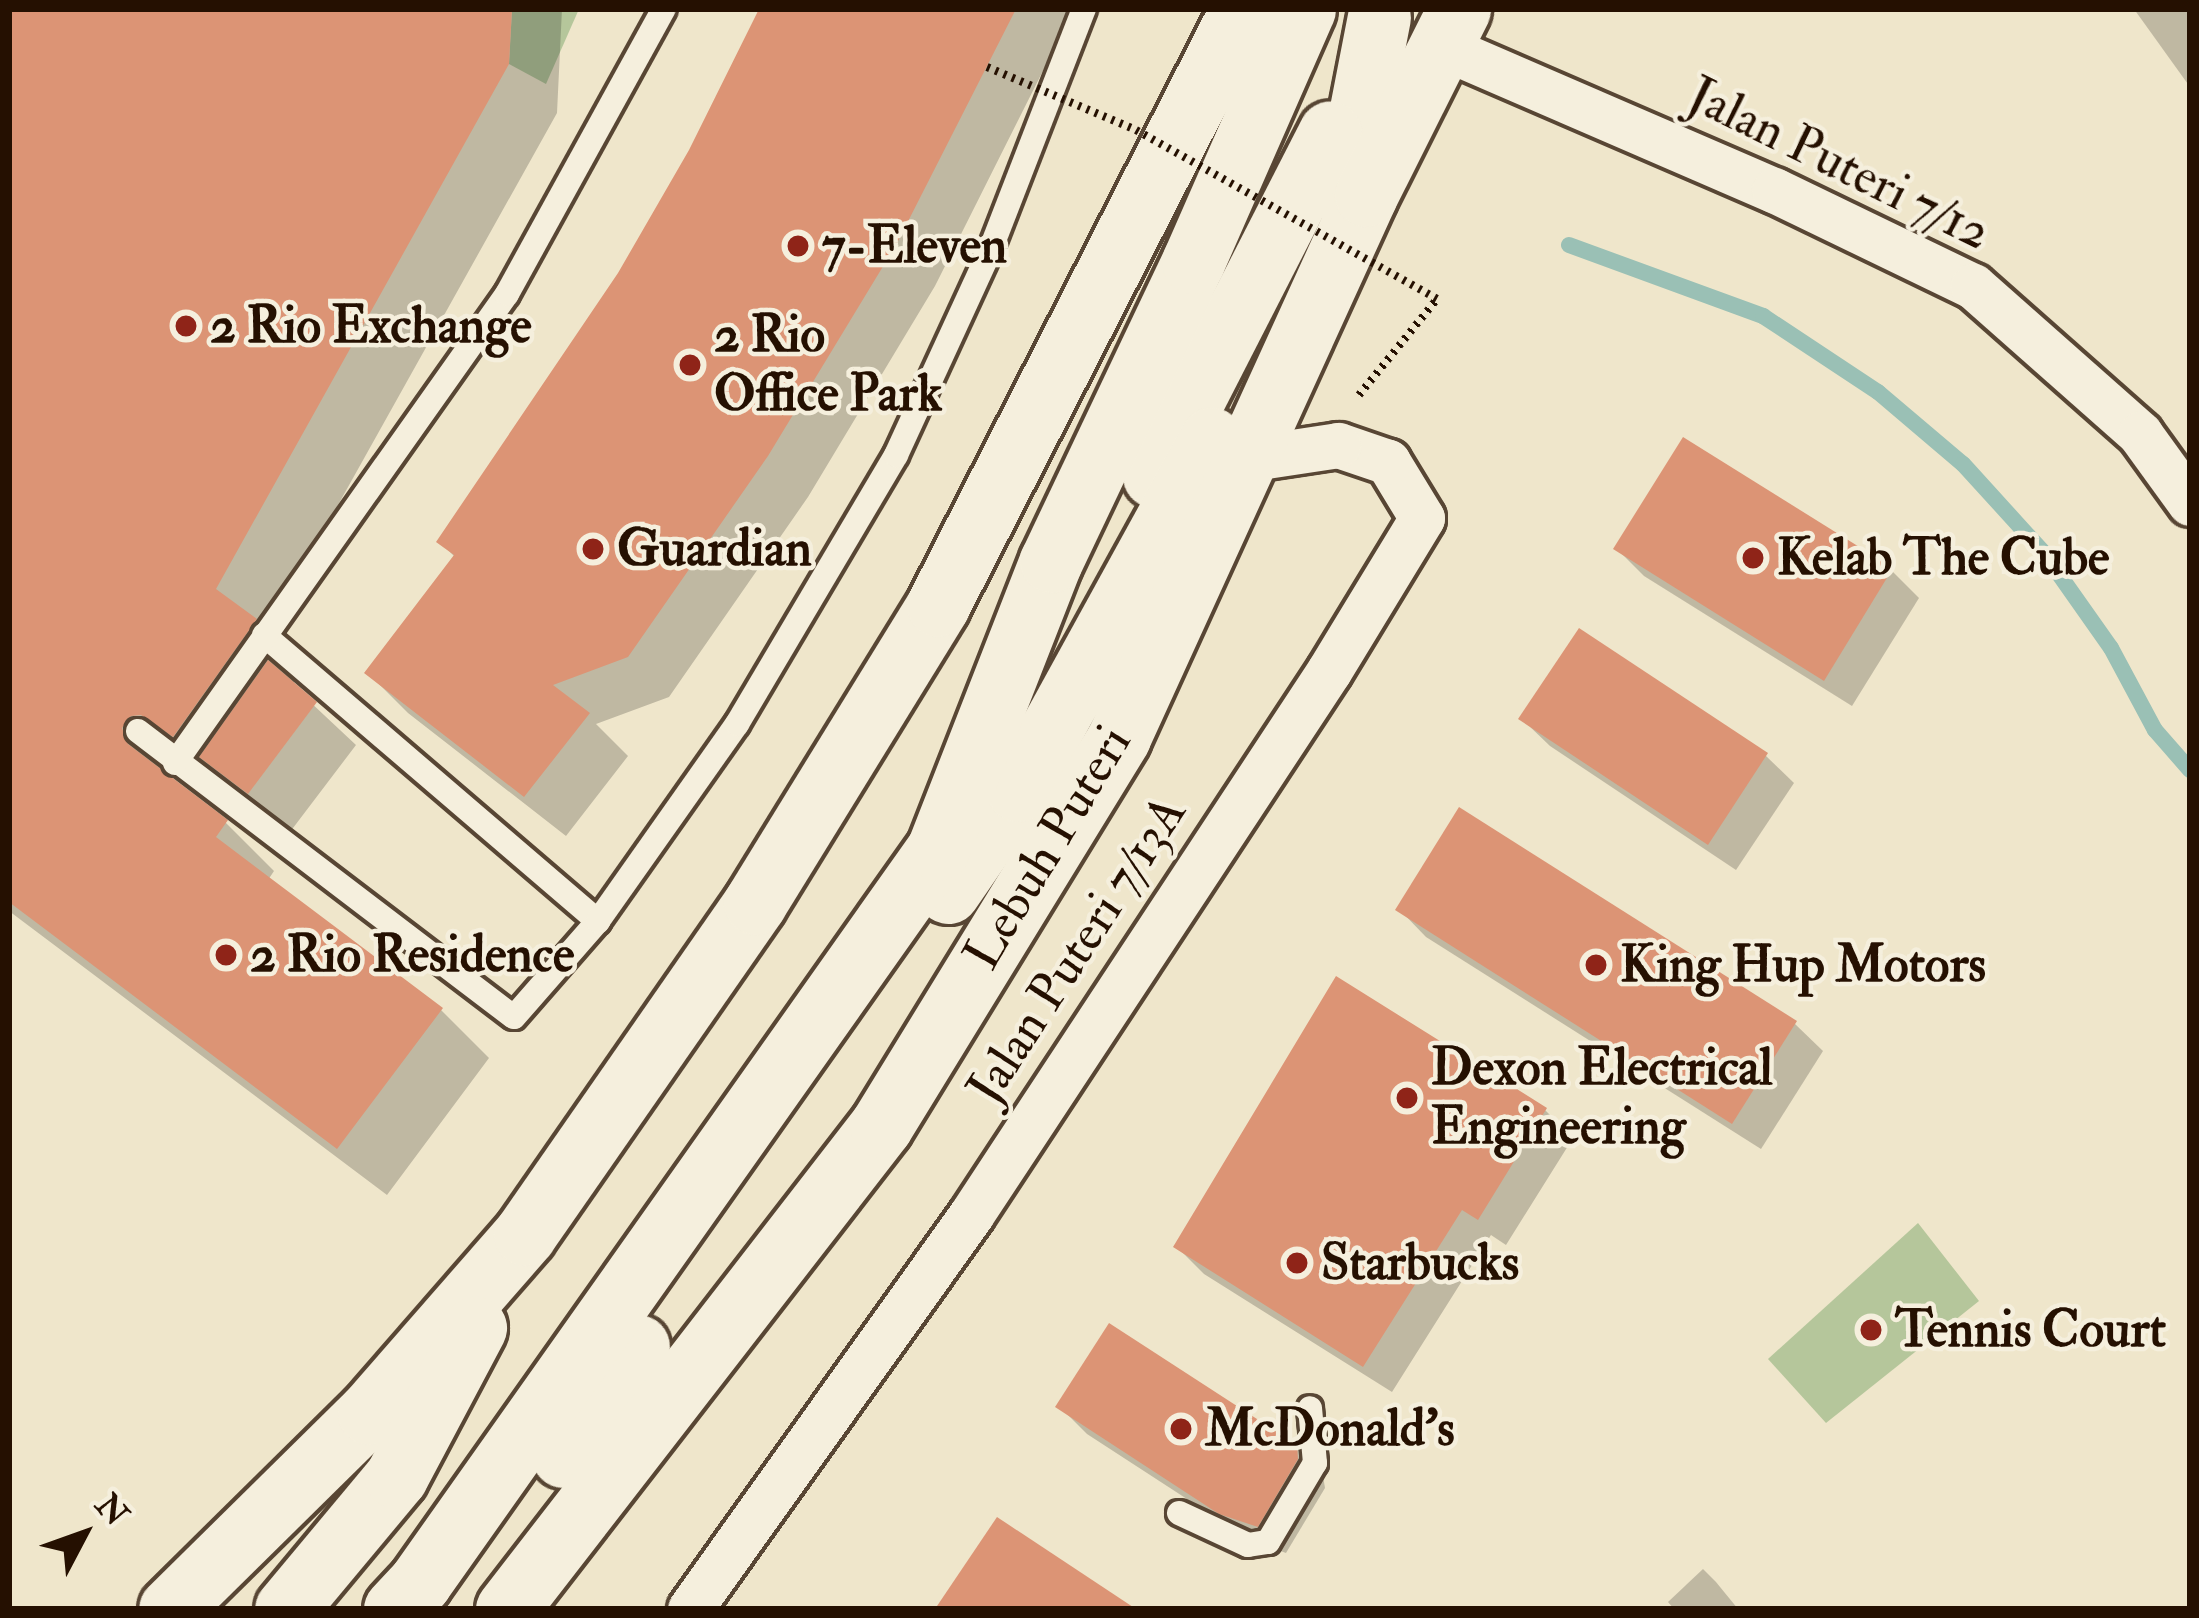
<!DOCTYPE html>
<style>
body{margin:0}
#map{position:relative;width:2199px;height:1618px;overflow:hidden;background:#efe6cb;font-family:"IM FELL Double Pica",serif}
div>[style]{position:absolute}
.green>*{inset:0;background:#b5c69b}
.shadow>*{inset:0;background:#0003}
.stream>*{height:16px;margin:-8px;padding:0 8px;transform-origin:8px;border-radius:8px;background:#9ac0b5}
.building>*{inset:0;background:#dc9475}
.path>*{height:8px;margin-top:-4px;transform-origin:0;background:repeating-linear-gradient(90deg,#251001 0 3px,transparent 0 9px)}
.roads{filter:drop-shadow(3px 0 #584634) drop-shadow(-3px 0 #584634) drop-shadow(0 3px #584634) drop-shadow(0 -3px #584634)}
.lane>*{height:24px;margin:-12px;padding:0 12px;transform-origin:12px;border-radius:12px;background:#f5efdd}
.street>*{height:45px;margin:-22.5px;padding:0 22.5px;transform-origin:22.5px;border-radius:22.5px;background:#f5efdd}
.secondary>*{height:63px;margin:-31.5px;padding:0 31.5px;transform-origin:31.5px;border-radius:31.5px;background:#f5efdd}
.path-bridge>*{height:8px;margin-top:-4px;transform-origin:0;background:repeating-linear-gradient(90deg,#251001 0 3px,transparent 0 9px)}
.dots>*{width:33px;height:33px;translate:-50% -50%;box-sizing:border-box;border:6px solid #f5efdd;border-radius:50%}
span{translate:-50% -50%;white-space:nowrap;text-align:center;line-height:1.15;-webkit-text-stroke:9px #f5efdd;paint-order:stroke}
.street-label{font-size:51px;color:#251001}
.poi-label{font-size:51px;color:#251001;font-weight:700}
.left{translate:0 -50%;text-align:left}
.frame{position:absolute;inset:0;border:12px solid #251001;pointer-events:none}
.north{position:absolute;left:24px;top:1474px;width:120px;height:120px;-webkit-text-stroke:9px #f5efdd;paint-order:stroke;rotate:49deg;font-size:33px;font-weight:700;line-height:48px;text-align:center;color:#251001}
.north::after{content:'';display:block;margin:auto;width:42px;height:54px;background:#251001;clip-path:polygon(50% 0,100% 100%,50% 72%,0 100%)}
</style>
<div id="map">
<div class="green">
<i style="clip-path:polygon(512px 9px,579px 9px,546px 84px,509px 64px)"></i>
<i style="clip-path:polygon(1918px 1223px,1979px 1301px,1826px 1423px,1768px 1359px)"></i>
</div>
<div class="shadow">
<i style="clip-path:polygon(9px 9px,562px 9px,557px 113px,267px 632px,303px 669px,292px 685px,356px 745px,290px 832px,226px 779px,223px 783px,179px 764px,168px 778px,226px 823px,274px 871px,268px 880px,441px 1010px,489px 1058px,387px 1195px,9px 911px)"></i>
<i style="clip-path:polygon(762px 9px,1074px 9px,935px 286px,808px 497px,669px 697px,596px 724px,628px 756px,566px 836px,408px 713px,368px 673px,456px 558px,440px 542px,620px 275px,691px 152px)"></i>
<i style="clip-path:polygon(2134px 9px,2190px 9px,2190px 87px)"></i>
<i style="clip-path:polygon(1617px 549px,1891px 570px,1919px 598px,1852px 706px,1644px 576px)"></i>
<i style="clip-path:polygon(1522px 719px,1766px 756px,1794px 783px,1736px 870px,1550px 746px)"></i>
<i style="clip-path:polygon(1399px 909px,1795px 1024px,1823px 1051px,1761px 1149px,1426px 937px)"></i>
<i style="clip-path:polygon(1545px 1110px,1573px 1138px,1506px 1245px,1491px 1235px,1392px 1392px,1204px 1274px,1177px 1247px)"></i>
<i style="clip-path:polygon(1059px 1406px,1295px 1448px,1323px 1476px,1325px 1488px,1286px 1553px,1250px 1540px,1087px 1434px)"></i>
<i style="clip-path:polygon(1703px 1569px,1716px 1582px,1738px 1609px,1674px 1609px,1668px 1602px)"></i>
</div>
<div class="stream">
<i style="left:1569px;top:245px;width:207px;rotate:20.1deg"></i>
<i style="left:1763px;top:316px;width:138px;rotate:33.5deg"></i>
<i style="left:1878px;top:392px;width:111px;rotate:40.3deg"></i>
<i style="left:1963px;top:464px;width:120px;rotate:47.7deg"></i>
<i style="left:2044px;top:553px;width:116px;rotate:54.8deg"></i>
<i style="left:2111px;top:648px;width:93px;rotate:61.8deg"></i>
<i style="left:2155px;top:730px;width:53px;rotate:48.8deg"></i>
</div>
<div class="building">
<i style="clip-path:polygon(9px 9px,512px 9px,509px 64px,216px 589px,257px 619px,173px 737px,141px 715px,131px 716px,122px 728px,128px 744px,228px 820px,216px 837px,443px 1008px,337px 1149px,9px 902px)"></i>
<i style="clip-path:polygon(759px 9px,1016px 9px,896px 245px,768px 456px,628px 657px,553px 685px,590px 713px,524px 797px,364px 673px,454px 555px,436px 542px,618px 273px,689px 150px)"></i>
<i style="clip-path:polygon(1683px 437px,1893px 568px,1824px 681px,1613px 549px)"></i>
<i style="clip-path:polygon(1579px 628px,1768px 753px,1708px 845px,1518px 719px)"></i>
<i style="clip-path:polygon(268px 660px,317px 702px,248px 794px,199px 757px)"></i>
<i style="clip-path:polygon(1459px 807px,1797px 1021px,1732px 1124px,1395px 910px)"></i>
<i style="clip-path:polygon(1336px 976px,1547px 1108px,1478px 1220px,1462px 1210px,1363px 1367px,1173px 1247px)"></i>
<i style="clip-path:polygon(1109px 1323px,1297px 1445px,1298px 1459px,1258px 1527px,1219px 1514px,1055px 1407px)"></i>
<i style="clip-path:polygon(997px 1517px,1136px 1609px,935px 1609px)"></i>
</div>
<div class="path">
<i style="left:1359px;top:395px;width:124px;rotate:-50.9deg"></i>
</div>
<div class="roads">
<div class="lane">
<i style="left:264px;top:635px;width:440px;rotate:40.6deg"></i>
<i style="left:138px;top:731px;width:472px;rotate:37.3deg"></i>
<i style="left:514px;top:1017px;width:128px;rotate:-48.8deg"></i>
<i style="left:598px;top:921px;width:241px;rotate:-54.8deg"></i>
<i style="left:737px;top:724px;width:312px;rotate:-59.4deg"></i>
<i style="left:896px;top:455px;width:225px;rotate:-65.3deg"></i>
<i style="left:990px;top:251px;width:260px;rotate:-68.8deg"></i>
<i style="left:175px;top:763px;width:575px;rotate:-54.71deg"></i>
<i style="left:507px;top:294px;width:325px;rotate:-61.2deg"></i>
<i style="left:1179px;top:1513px;width:76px;rotate:24.9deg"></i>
<i style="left:1248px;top:1545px;width:20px;rotate:-9deg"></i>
<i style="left:1268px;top:1542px;width:92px;rotate:-59.3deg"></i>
<i style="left:1315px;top:1463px;width:55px;rotate:-95.2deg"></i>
</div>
<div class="street">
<i style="left:1443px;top:47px;width:361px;rotate:23.4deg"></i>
<i style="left:1774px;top:190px;width:221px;rotate:25.8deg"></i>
<i style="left:1973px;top:286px;width:223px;rotate:41.5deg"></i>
<i style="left:2140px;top:434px;width:85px;rotate:54.1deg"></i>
<i style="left:690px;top:1609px;width:484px;rotate:-54.5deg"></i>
<i style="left:971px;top:1215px;width:651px;rotate:-56.65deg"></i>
<i style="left:1329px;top:671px;width:179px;rotate:-58.7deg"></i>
<i style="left:1422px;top:518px;width:66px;rotate:-121.3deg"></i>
<i style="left:1388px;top:462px;width:53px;rotate:-161.2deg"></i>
<i style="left:1338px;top:445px;width:94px;rotate:171.4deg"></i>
</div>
<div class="secondary">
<i style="left:1333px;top:188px;width:58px;rotate:-66.5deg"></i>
<i style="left:1356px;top:135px;width:120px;rotate:-79deg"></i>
<i style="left:1154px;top:476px;width:386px;rotate:-62.9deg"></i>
<i style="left:948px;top:892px;width:124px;rotate:-55.5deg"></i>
<i style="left:1018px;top:790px;width:401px;rotate:-61.2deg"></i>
<i style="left:563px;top:1456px;width:133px;rotate:-55.7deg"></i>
<i style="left:170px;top:1609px;width:279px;rotate:-44.6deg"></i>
<i style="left:369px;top:1413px;width:237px;rotate:-48.9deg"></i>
<i style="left:525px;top:1234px;width:403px;rotate:-55.2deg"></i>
<i style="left:755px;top:903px;width:350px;rotate:-58.4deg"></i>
<i style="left:938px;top:605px;width:669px;rotate:-62.98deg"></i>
<i style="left:286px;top:1609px;width:172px;rotate:-50.2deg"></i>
<i style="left:396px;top:1477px;width:169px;rotate:-62.1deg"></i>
<i style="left:395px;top:1609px;width:37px;rotate:-47deg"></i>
<i style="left:420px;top:1582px;width:898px;rotate:-54.75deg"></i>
<i style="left:938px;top:849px;width:309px;rotate:-68.6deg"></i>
<i style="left:1051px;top:561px;width:331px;rotate:-64.6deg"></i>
<i style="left:1193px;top:262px;width:276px;rotate:-66.3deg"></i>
<i style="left:507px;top:1609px;width:611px;rotate:-52.25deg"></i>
<i style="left:881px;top:1126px;width:456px;rotate:-58.5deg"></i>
<i style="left:1119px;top:737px;width:596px;rotate:-65.5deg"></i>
<i style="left:1366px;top:195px;width:208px;rotate:-63.4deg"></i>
</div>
</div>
<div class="path-bridge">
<i style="left:987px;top:67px;width:162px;rotate:22.9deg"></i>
<i style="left:1136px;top:130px;width:345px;rotate:29.3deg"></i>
</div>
<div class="dots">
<i style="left:798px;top:246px;background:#8f2418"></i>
<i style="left:186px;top:326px;background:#8f2418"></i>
<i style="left:690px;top:365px;background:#8f2418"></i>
<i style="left:593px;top:549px;background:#8f2418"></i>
<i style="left:1753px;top:558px;background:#8f2418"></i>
<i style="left:226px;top:955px;background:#8f2418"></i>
<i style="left:1596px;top:965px;background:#8f2418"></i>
<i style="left:1407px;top:1098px;background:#8f2418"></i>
<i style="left:1297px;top:1263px;background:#8f2418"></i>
<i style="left:1871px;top:1330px;background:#8f2418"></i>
<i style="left:1181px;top:1429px;background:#8f2418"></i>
</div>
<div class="street-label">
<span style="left:1839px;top:164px;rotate:26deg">Jalan Puteri 7/12</span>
<span style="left:1048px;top:848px;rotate:-59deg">Lebuh Puteri</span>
<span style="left:1077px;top:950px;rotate:-57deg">Jalan Puteri 7/13A</span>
</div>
<div class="poi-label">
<span class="left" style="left:822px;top:246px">7-Eleven</span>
<span class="left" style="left:210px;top:326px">2 Rio Exchange</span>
<span class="left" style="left:714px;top:365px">2 Rio<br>Office Park</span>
<span class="left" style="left:617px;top:549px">Guardian</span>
<span class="left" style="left:1777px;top:558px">Kelab The Cube</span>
<span class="left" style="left:250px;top:955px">2 Rio Residence</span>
<span class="left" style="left:1620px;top:965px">King Hup Motors</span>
<span class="left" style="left:1431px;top:1098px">Dexon Electrical<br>Engineering</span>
<span class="left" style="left:1321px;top:1263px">Starbucks</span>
<span class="left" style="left:1895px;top:1330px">Tennis Court</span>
<span class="left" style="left:1205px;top:1429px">McDonald's</span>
</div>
<div class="frame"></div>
<div class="north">N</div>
</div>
